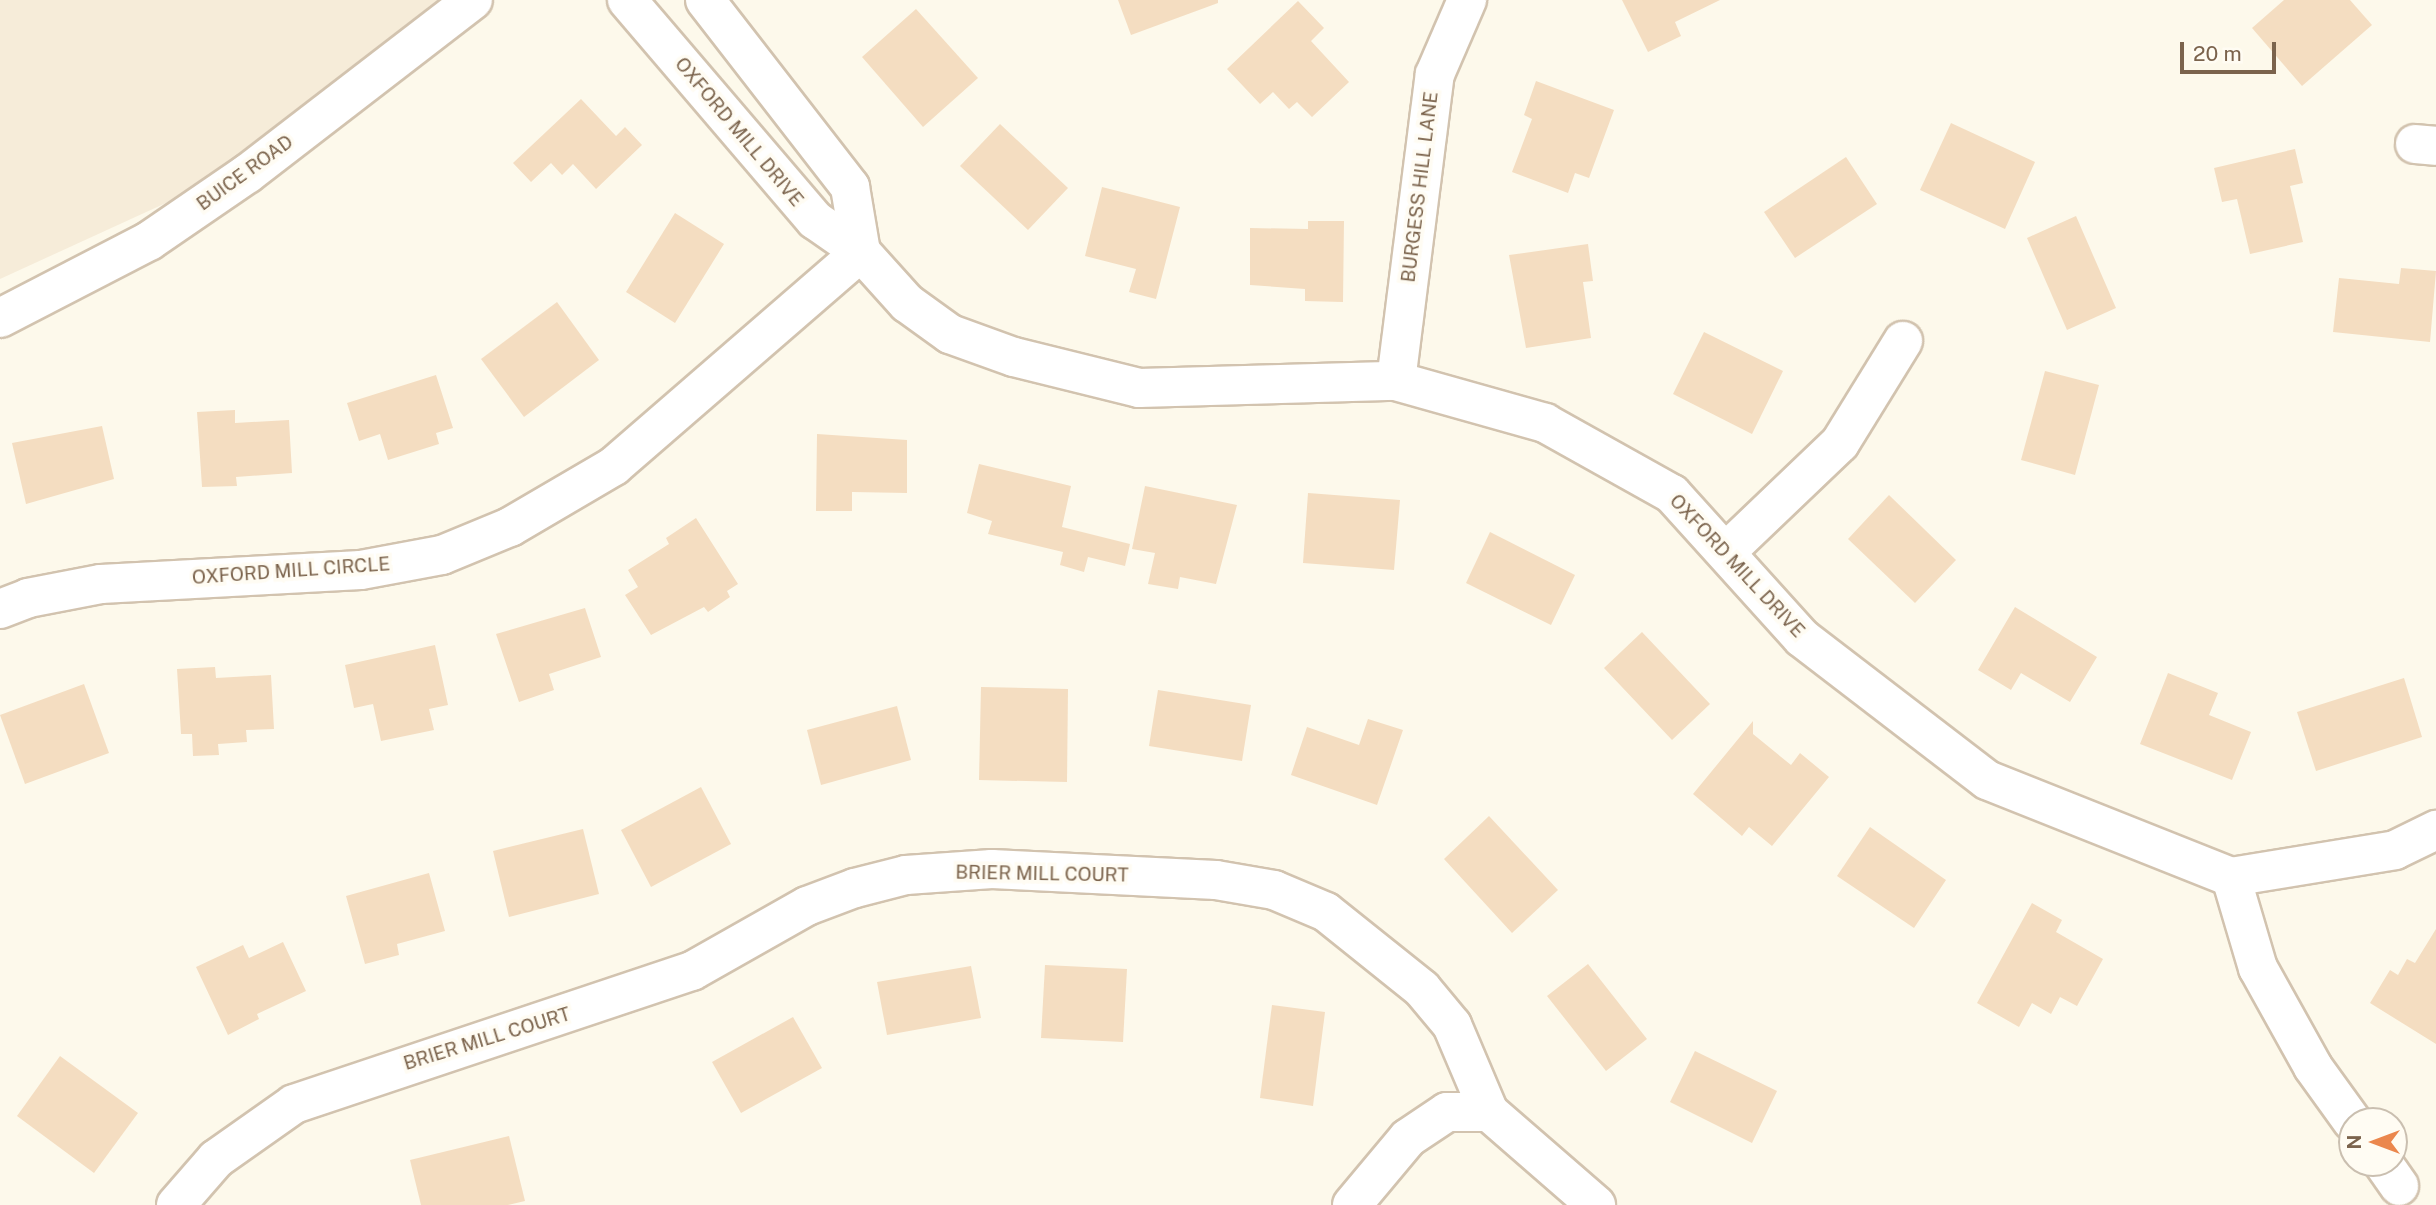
<!DOCTYPE html>
<style>
body{margin:0}
#map{position:relative;width:2436px;height:1205px;overflow:hidden;background:#fdf9eb;font-family:"Public Sans",sans-serif}
div>[style]{position:absolute}
.residential>*{inset:0;background:#f6ecd9}
.building>*{inset:0;background:#f4ddc1}
.roads{filter:drop-shadow(2px 0 #d2c3af) drop-shadow(-2px 0 #d2c3af) drop-shadow(0 2px #d2c3af) drop-shadow(0 -2px #d2c3af)}
.minor>*{height:38px;margin:-19px;padding:0 19px;transform-origin:19px;border-radius:19px;background:#fff}
span{translate:-50% -50%;white-space:nowrap;text-align:center;line-height:1.15;-webkit-text-stroke:7px #fffcf3;paint-order:stroke}
.street-label{font-size:19px;color:#7b634c}
.north{position:absolute;left:2338px;top:1107px;width:70px;height:70px;box-sizing:border-box;background:#fffcf3;border:2px solid #cabfb0;border-radius:50%;rotate:270deg;font-size:19px;font-weight:700;line-height:28px;text-align:center;color:#7b634c}
.north::after{content:'';display:block;margin:auto;width:24px;height:32px;background:#eb874d;clip-path:polygon(50% 0,100% 100%,50% 72%,0 100%)}
.scale{position:absolute;left:2180px;top:42px;width:96px;height:32px;box-sizing:border-box;border:4px solid #7b634c;border-top:0;padding-left:9px;font-size:21px;line-height:24px;white-space:nowrap;color:#7b634c;-webkit-text-stroke:5px #fffcf3;paint-order:stroke}
</style>
<div id="map">
<div class="residential">
<i style="clip-path:polygon(0 0,466px 0,203px 186px,0 279px)"></i>
</div>
<div class="building">
<i style="clip-path:polygon(1118px 0,1218px 0,1218px 3px,1131px 35px)"></i>
<i style="clip-path:polygon(1622px 0,1720px 0,1675px 22px,1681px 36px,1648px 52px)"></i>
<i style="clip-path:polygon(2284px 0,2350px 0,2372px 25px,2302px 86px,2252px 28px)"></i>
<i style="clip-path:polygon(1298px 1px,1324px 28px,1311px 41px,1349px 82px,1312px 117px,1297px 102px,1289px 109px,1273px 92px,1260px 104px,1227px 69px)"></i>
<i style="clip-path:polygon(916px 9px,978px 78px,923px 127px,862px 57px)"></i>
<i style="clip-path:polygon(1536px 81px,1614px 110px,1589px 178px,1575px 173px,1568px 193px,1512px 172px,1532px 119px,1524px 115px)"></i>
<i style="clip-path:polygon(581px 99px,616px 136px,625px 127px,642px 145px,596px 189px,573px 164px,562px 175px,551px 163px,531px 182px,513px 163px)"></i>
<i style="clip-path:polygon(1951px 123px,2035px 162px,2005px 229px,1920px 190px)"></i>
<i style="clip-path:polygon(1000px 124px,1068px 188px,1028px 230px,960px 166px)"></i>
<i style="clip-path:polygon(2295px 149px,2303px 183px,2290px 186px,2303px 242px,2250px 254px,2237px 199px,2222px 202px,2214px 168px)"></i>
<i style="clip-path:polygon(1846px 157px,1877px 204px,1795px 258px,1764px 212px)"></i>
<i style="clip-path:polygon(1102px 187px,1180px 207px,1156px 299px,1129px 292px,1136px 269px,1085px 256px)"></i>
<i style="clip-path:polygon(675px 213px,724px 244px,675px 323px,626px 292px)"></i>
<i style="clip-path:polygon(2076px 216px,2116px 308px,2067px 330px,2027px 238px)"></i>
<i style="clip-path:polygon(1308px 221px,1344px 221px,1343px 302px,1305px 301px,1305px 289px,1250px 285px,1250px 228px,1308px 229px)"></i>
<i style="clip-path:polygon(1588px 244px,1593px 281px,1583px 282px,1591px 338px,1526px 348px,1509px 255px)"></i>
<i style="clip-path:polygon(2401px 268px,2436px 271px,2430px 342px,2333px 332px,2339px 278px,2399px 284px)"></i>
<i style="clip-path:polygon(557px 302px,599px 360px,524px 417px,481px 359px)"></i>
<i style="clip-path:polygon(1704px 332px,1783px 371px,1752px 434px,1673px 394px)"></i>
<i style="clip-path:polygon(2045px 371px,2099px 385px,2075px 475px,2021px 460px)"></i>
<i style="clip-path:polygon(436px 375px,453px 428px,436px 433px,439px 444px,388px 460px,380px 434px,359px 441px,347px 403px)"></i>
<i style="clip-path:polygon(235px 410px,235px 423px,289px 420px,292px 473px,236px 477px,237px 486px,202px 487px,197px 412px)"></i>
<i style="clip-path:polygon(102px 426px,114px 479px,26px 504px,12px 443px)"></i>
<i style="clip-path:polygon(817px 434px,907px 440px,907px 493px,852px 492px,852px 511px,816px 511px)"></i>
<i style="clip-path:polygon(979px 464px,1071px 486px,1062px 527px,1130px 544px,1125px 566px,1088px 557px,1084px 572px,1060px 565px,1063px 552px,988px 534px,992px 521px,967px 513px)"></i>
<i style="clip-path:polygon(1145px 486px,1237px 505px,1216px 584px,1180px 577px,1178px 589px,1148px 584px,1155px 553px,1132px 549px)"></i>
<i style="clip-path:polygon(1308px 493px,1400px 500px,1394px 570px,1303px 563px)"></i>
<i style="clip-path:polygon(1889px 495px,1956px 560px,1915px 603px,1848px 539px)"></i>
<i style="clip-path:polygon(696px 518px,738px 584px,727px 591px,730px 597px,708px 612px,704px 607px,651px 635px,625px 595px,638px 587px,628px 570px,669px 544px,666px 538px)"></i>
<i style="clip-path:polygon(1490px 532px,1575px 575px,1551px 625px,1466px 583px)"></i>
<i style="clip-path:polygon(2015px 607px,2097px 657px,2070px 702px,2021px 673px,2011px 690px,1978px 670px)"></i>
<i style="clip-path:polygon(585px 608px,601px 657px,549px 674px,554px 690px,519px 702px,496px 634px)"></i>
<i style="clip-path:polygon(1642px 632px,1710px 704px,1672px 740px,1604px 668px)"></i>
<i style="clip-path:polygon(435px 645px,448px 705px,429px 709px,434px 730px,381px 741px,373px 704px,354px 708px,345px 665px)"></i>
<i style="clip-path:polygon(215px 667px,216px 678px,271px 675px,274px 729px,246px 730px,247px 742px,218px 744px,219px 755px,193px 756px,192px 734px,181px 734px,177px 669px)"></i>
<i style="clip-path:polygon(2168px 673px,2218px 693px,2209px 715px,2251px 732px,2232px 780px,2140px 744px)"></i>
<i style="clip-path:polygon(2404px 678px,2422px 737px,2316px 771px,2297px 712px)"></i>
<i style="clip-path:polygon(84px 684px,109px 753px,25px 784px,0 715px)"></i>
<i style="clip-path:polygon(981px 687px,1068px 689px,1067px 782px,979px 780px)"></i>
<i style="clip-path:polygon(1158px 690px,1251px 705px,1242px 761px,1149px 746px)"></i>
<i style="clip-path:polygon(897px 706px,911px 760px,821px 785px,807px 730px)"></i>
<i style="clip-path:polygon(1368px 719px,1403px 730px,1377px 805px,1291px 775px,1307px 727px,1359px 745px)"></i>
<i style="clip-path:polygon(1753px 721px,1753px 734px,1791px 765px,1800px 753px,1829px 777px,1772px 846px,1749px 827px,1742px 836px,1693px 794px)"></i>
<i style="clip-path:polygon(701px 787px,731px 844px,651px 887px,621px 830px)"></i>
<i style="clip-path:polygon(1489px 816px,1558px 890px,1512px 933px,1444px 859px)"></i>
<i style="clip-path:polygon(1870px 827px,1946px 880px,1914px 928px,1837px 876px)"></i>
<i style="clip-path:polygon(583px 829px,599px 894px,509px 917px,493px 851px)"></i>
<i style="clip-path:polygon(429px 873px,445px 931px,397px 944px,399px 955px,365px 964px,346px 896px)"></i>
<i style="clip-path:polygon(2032px 903px,2062px 920px,2056px 932px,2103px 959px,2077px 1006px,2060px 997px,2051px 1014px,2032px 1003px,2019px 1027px,1977px 1003px)"></i>
<i style="clip-path:polygon(2436px 929px,2436px 1044px,2370px 1003px,2390px 970px,2398px 975px,2407px 959px,2415px 963px)"></i>
<i style="clip-path:polygon(283px 942px,306px 991px,257px 1014px,259px 1019px,228px 1035px,196px 967px,243px 945px,249px 958px)"></i>
<i style="clip-path:polygon(1588px 964px,1647px 1039px,1606px 1071px,1547px 996px)"></i>
<i style="clip-path:polygon(1045px 965px,1127px 969px,1123px 1042px,1041px 1038px)"></i>
<i style="clip-path:polygon(971px 966px,981px 1018px,887px 1035px,877px 982px)"></i>
<i style="clip-path:polygon(1272px 1005px,1325px 1012px,1313px 1106px,1260px 1098px)"></i>
<i style="clip-path:polygon(793px 1017px,822px 1068px,741px 1113px,712px 1062px)"></i>
<i style="clip-path:polygon(1695px 1051px,1777px 1091px,1752px 1143px,1670px 1102px)"></i>
<i style="clip-path:polygon(60px 1056px,138px 1113px,94px 1173px,17px 1116px)"></i>
<i style="clip-path:polygon(509px 1136px,525px 1201px,508px 1205px,421px 1205px,410px 1160px)"></i>
</div>
<div class="roads">
<div class="minor">
<i style="left:627px;top:0;width:289px;rotate:49.5deg"></i>
<i style="left:815px;top:220px;width:56px;rotate:34.8deg"></i>
<i style="left:861px;top:252px;width:69px;rotate:48deg"></i>
<i style="left:907px;top:303px;width:53px;rotate:35.8deg"></i>
<i style="left:950px;top:334px;width:68px;rotate:19.8deg"></i>
<i style="left:1014px;top:357px;width:129px;rotate:13.9deg"></i>
<i style="left:1139px;top:388px;width:257px;rotate:-1.6deg"></i>
<i style="left:1396px;top:381px;width:155px;rotate:15.7deg"></i>
<i style="left:1545px;top:423px;width:145px;rotate:29.2deg"></i>
<i style="left:1672px;top:494px;width:194px;rotate:47.9deg"></i>
<i style="left:1802px;top:638px;width:233px;rotate:37.5deg"></i>
<i style="left:1987px;top:780px;width:263px;rotate:21.7deg"></i>
<i style="left:2231px;top:877px;width:166px;rotate:-9.3deg"></i>
<i style="left:2395px;top:850px;width:46px;rotate:-26deg"></i>
<i style="left:705px;top:0;width:237px;rotate:52.2deg"></i>
<i style="left:850px;top:187px;width:66px;rotate:80.4deg"></i>
<i style="left:2415px;top:144px;width:21px;rotate:5deg"></i>
<i style="left:0;top:318px;width:168px;rotate:-27.3deg"></i>
<i style="left:149px;top:241px;width:119px;rotate:-34.4deg"></i>
<i style="left:247px;top:174px;width:285px;rotate:-37.6deg"></i>
<i style="left:1396px;top:381px;width:309px;rotate:-82.8deg"></i>
<i style="left:1435px;top:74px;width:81px;rotate:-66.6deg"></i>
<i style="left:1727px;top:551px;width:156px;rotate:-43.7deg"></i>
<i style="left:1840px;top:443px;width:120px;rotate:-58.3deg"></i>
<i style="left:0;top:609px;width:30px;rotate:-21deg"></i>
<i style="left:28px;top:598px;width:74px;rotate:-10.9deg"></i>
<i style="left:101px;top:584px;width:260px;rotate:-3.1deg"></i>
<i style="left:361px;top:570px;width:82px;rotate:-10.5deg"></i>
<i style="left:442px;top:555px;width:74px;rotate:-22.4deg"></i>
<i style="left:510px;top:527px;width:121px;rotate:-30.4deg"></i>
<i style="left:614px;top:466px;width:327px;rotate:-40.9deg"></i>
<i style="left:2231px;top:877px;width:95px;rotate:73.5deg"></i>
<i style="left:2258px;top:968px;width:113px;rotate:60.9deg"></i>
<i style="left:2313px;top:1067px;width:67px;rotate:54.2deg"></i>
<i style="left:2383px;top:1163px;width:28px;rotate:55deg"></i>
<i style="left:176px;top:1205px;width:61px;rotate:-49deg"></i>
<i style="left:216px;top:1159px;width:95px;rotate:-35.2deg"></i>
<i style="left:294px;top:1104px;width:420px;rotate:-18.5deg"></i>
<i style="left:692px;top:971px;width:132px;rotate:-29.5deg"></i>
<i style="left:807px;top:906px;width:51px;rotate:-20.6deg"></i>
<i style="left:855px;top:888px;width:53px;rotate:-14.3deg"></i>
<i style="left:906px;top:875px;width:86px;rotate:-4deg"></i>
<i style="left:992px;top:869px;width:224px;rotate:2.8deg"></i>
<i style="left:1216px;top:880px;width:59px;rotate:9.8deg"></i>
<i style="left:1274px;top:890px;width:56px;rotate:22.9deg"></i>
<i style="left:1326px;top:912px;width:123px;rotate:38.7deg"></i>
<i style="left:1422px;top:989px;width:47px;rotate:50.2deg"></i>
<i style="left:1452px;top:1025px;width:95px;rotate:67deg"></i>
<i style="left:1489px;top:1112px;width:142px;rotate:41deg"></i>
<i style="left:1352px;top:1205px;width:87px;rotate:-50.1deg"></i>
<i style="left:1408px;top:1138px;width:47px;rotate:-33.7deg"></i>
<i style="left:1447px;top:1112px;width:42px"></i>
</div>
</div>
<div class="street-label">
<span style="left:739px;top:132px;rotate:50deg">OXFORD MILL DRIVE</span>
<span style="left:245px;top:173px;rotate:-36deg">BUICE ROAD</span>
<span style="left:1420px;top:187px;rotate:-83deg">BURGESS HILL LANE</span>
<span style="left:1737px;top:566px;rotate:47deg">OXFORD MILL DRIVE</span>
<span style="left:291px;top:571px;rotate:-4deg">OXFORD MILL CIRCLE</span>
<span style="left:1042px;top:874px;rotate:1deg">BRIER MILL COURT</span>
<span style="left:487px;top:1039px;rotate:-17deg">BRIER MILL COURT</span>
</div>
<div class="north">N</div>
<div class="scale">20 m</div>
</div>
